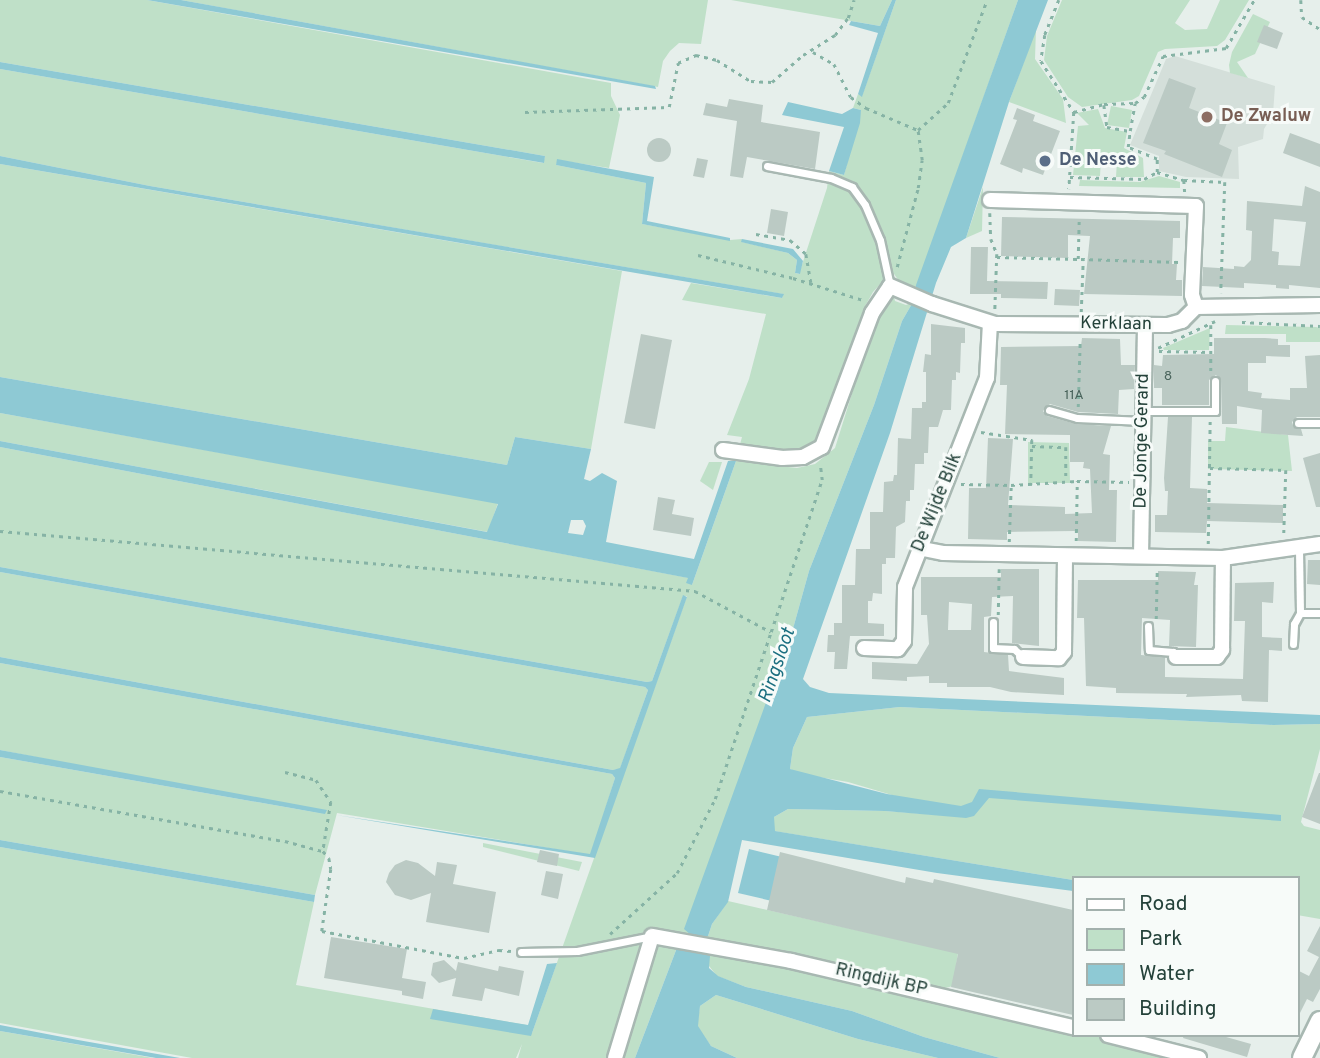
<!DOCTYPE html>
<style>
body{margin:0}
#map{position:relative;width:1320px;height:1058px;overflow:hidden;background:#e6efeb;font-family:Overpass,sans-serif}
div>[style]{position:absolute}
.built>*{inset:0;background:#d4dfda}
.green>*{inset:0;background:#bfe0c8}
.water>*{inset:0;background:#8ec9d4}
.building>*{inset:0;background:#bbcac4}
.round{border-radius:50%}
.path>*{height:2.5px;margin-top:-1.25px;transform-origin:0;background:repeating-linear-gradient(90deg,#86b3a5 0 3.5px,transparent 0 8.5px)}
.roads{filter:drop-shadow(2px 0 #a8b8b2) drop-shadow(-2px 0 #a8b8b2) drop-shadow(0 2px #a8b8b2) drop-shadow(0 -2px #a8b8b2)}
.service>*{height:7px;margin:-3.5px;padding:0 3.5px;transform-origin:3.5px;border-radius:3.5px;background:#fff}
.minor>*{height:14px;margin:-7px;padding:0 7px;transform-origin:7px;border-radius:7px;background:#fff}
.tertiary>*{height:18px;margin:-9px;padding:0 9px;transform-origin:9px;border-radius:9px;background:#fff}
.dots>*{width:19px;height:19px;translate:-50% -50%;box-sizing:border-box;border:4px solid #f7fbf9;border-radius:50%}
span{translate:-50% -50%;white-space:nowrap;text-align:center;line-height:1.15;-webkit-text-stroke:6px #f7fbf9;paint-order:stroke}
.number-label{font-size:14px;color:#4a645c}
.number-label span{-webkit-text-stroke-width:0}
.education-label{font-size:18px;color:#785e54;font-weight:700}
.left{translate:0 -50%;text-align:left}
.service-label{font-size:18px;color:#4e5e75;font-weight:700}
.street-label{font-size:18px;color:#24423a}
.water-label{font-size:19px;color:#1c6f80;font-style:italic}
.legend{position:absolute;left:1072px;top:876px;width:228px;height:161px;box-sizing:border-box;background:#f7fbf9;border:2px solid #a3b1ad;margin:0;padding:9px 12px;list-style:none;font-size:21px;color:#24423a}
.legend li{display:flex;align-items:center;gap:14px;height:35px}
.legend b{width:35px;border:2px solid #a3b1ad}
</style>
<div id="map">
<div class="built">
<i style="clip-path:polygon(1175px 56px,1275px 86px,1273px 114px,1264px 129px,1263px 139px,1238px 147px,1239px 179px,1186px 177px,1159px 171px,1159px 156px,1130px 145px,1166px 59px)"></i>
</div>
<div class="green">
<i style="clip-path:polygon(0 0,147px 0,611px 83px,611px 96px,620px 115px,609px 168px,558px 160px,556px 165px,646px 183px,642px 224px,730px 240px,742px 239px,742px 242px,788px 253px,797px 260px,795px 273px,799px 274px,827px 188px,829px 171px,844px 175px,861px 110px,853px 108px,858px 94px,862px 96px,896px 0,1018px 0,915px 291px,903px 287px,892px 271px,873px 292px,864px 308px,821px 437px,814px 445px,792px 454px,739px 448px,742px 437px,727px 435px,749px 379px,766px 314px,682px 300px,691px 283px,782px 298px,783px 294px,150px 186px,0 156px,0 69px,543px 163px,545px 156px,0 62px)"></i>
<i style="clip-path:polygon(181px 0,708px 0,701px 44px,679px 43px,670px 51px,663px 61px,658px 87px)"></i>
<i style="clip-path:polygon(731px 0,892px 0,880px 26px)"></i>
<i style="clip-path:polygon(1062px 0,1190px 0,1175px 23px,1185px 30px,1207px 29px,1220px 0,1249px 0,1225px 40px,1217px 46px,1165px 49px,1158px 52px,1139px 96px,1132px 100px,1082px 107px,1068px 97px,1044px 60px,1047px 36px)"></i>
<i style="clip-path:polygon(1253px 14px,1270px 22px,1255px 54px,1237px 62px,1248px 78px,1230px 73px,1229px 65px,1232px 52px)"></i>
<i style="clip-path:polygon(1036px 29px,1035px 59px,1063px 99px,1066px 123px,1009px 102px)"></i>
<i style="clip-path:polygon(1111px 106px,1132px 110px,1129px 128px,1107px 125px)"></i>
<i style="clip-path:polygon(1098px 109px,1105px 128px,1127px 132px,1124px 148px,1143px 158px,1144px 177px,1116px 177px,1117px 160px,1101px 159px,1100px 176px,1073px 175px,1078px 126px,1089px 125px,1077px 113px)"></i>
<i style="clip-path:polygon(0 164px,622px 271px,591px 449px,515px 437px,507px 465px,0 377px)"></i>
<i style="clip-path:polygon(1159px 176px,1180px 182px,1180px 188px,1079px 186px,1080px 180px,1140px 182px)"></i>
<i style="clip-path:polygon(983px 187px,982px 231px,966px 238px)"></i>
<i style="clip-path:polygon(894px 297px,895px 301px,906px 305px,913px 302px,902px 321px,874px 405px,809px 571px,794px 625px,691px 935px,644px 931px,606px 1058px,518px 1058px,522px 1044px,516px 1058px,192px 1058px,0 1023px,0 847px,314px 902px,296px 985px,532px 1026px,532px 1033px,687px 596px,683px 596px,652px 681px,647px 682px,0 567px,0 447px,689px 578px,692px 585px,736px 461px,797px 468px,815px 464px,835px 448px,878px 310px,885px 300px)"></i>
<i style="clip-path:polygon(1226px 325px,1316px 327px,1320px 328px,1320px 342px,1286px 342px,1286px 334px,1225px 334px)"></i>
<i style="clip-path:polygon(1210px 328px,1209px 350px,1164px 350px,1163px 348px)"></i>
<i style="clip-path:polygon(0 413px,498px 503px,488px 532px,0 441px)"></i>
<i style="clip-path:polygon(1226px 427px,1288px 435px,1292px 471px,1208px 469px,1208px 441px,1225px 441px)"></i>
<i style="clip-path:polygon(1028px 442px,1069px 443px,1070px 483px,1028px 483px)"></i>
<i style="clip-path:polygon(709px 462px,722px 462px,713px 490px,700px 481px)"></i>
<i style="clip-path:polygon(0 572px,645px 687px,648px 690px,620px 769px,613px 770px,0 657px)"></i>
<i style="clip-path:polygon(0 663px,612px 774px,615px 778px,591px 855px,337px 813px,315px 895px,0 840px,0 757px,325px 814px,0 750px)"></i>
<i style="clip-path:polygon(900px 707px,1273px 725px,1320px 724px,1320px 749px,1301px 822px,1304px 826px,1320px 830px,1320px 919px,1297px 915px,1297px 878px,1073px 878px,1073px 880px,774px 831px,774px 817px,788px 809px,885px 811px,966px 817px,848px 782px,801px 774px,790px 769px,793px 748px,807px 717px)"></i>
<i style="clip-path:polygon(483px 843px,582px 862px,579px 871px,483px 847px)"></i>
<i style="clip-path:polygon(728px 901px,958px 953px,953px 986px,938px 990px,696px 936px,708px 936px,712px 924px)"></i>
<i style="clip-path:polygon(662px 943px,678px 945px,635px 1058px,618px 1058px,654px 946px)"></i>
<i style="clip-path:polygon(693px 946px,1073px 1027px,1073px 1035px,1106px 1035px,1191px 1058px,1000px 1058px,924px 1037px,852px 1011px,746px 987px,717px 976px)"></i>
<i style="clip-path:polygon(716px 995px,858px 1039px,938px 1058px,737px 1058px,711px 1046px,697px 1026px,700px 1006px)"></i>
<i style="clip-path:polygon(0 1031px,153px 1058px,0 1058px)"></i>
</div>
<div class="water">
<i style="clip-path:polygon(147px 0,181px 0,655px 86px,656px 89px)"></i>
<i style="clip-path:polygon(892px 0,896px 0,862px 97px,858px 94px,878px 33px,849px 25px,851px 21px,880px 26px)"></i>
<i style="clip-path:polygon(1018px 0,1048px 0,1009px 102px,966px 238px,951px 247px,936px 283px,890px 433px,803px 679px,810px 687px,829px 693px,1320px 715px,1320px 724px,1273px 725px,900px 707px,807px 717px,793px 748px,790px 769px,887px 794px,961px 806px,972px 802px,979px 789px,1281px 815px,1281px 821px,989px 798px,974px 816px,966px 818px,885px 811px,788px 809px,774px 817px,775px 831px,1073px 880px,1073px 891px,937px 873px,742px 840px,728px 902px,712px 924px,708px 936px,696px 936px,693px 946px,710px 956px,709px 968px,718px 976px,746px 987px,852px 1011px,924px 1037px,1000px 1058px,938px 1058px,858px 1039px,716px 995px,700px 1006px,698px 1026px,711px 1046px,737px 1058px,635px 1058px,678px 945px,688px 944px,691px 935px,684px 929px,794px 625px,809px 571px,874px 405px,902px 321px,913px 302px,916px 285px)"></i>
<i style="clip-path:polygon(0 62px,545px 156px,544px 163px,0 69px)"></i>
<i style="clip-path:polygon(788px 102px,842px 114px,853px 108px,861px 110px,860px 123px,844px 175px,829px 171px,844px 127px,782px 115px)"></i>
<i style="clip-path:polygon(0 156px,150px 186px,784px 294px,782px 298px,0 164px)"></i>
<i style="clip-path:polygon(557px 159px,654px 177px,647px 221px,730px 238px,730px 241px,642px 224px,646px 183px,556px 165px)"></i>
<i style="clip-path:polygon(742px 239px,793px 249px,803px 261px,800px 274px,795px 273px,797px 260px,788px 253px,741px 242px)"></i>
<i style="clip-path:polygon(evenodd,0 377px,507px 465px,515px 437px,591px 449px,584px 479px,590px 481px,602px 473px,617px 481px,606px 542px,694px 559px,728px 461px,736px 461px,692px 585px,686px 583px,688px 578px,0 447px,0 441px,487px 532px,498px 504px,0 413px,0 377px,571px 520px,583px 520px,586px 526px,583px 535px,568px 533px,571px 520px)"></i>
<i style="clip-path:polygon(0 567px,647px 682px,652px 681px,683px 595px,687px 597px,595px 858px,336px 815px,590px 854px,615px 778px,612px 774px,0 663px,0 657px,613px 770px,620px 768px,648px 690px,645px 687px,0 572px)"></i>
<i style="clip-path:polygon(0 750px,327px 810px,325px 814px,0 757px)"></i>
<i style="clip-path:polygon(0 840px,315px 895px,314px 902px,0 847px)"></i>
<i style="clip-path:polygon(749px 849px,782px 857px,772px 901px,738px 893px)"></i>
<i style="clip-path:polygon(557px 963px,531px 1036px,430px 1019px,433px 1009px,528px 1025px,547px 964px)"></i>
<i style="clip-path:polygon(0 1025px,78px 1040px,180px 1058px,156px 1058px,0 1031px)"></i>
</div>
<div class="building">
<i style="clip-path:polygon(1264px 25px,1283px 33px,1277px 49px,1257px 42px)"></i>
<i style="clip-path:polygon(1169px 78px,1196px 88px,1189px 108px,1227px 123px,1219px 144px,1232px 150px,1222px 177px,1164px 154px,1166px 151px,1143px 143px)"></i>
<i style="clip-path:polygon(729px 99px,763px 105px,761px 122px,820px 132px,815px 169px,747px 157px,743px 178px,730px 176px,737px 121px,703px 115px,706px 103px,727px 107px)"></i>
<i style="clip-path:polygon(1017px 108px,1035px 115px,1033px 121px,1060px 131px,1043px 175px,1023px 168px,1022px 173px,1000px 164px,1017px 120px,1013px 119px)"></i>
<i style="clip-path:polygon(1290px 133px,1320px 144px,1320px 167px,1283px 153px)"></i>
<i class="round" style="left:647px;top:138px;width:24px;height:24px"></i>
<i style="clip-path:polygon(697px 158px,708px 160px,704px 178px,693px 176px)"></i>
<i style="clip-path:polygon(evenodd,1305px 186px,1320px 192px,1320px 288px,1289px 285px,1289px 289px,1276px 288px,1276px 285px,1244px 283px,1244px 288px,1202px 286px,1203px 267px,1234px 269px,1234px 266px,1244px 267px,1251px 260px,1252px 231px,1246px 230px,1247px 201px,1302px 206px,1305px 186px,1274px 219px,1306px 222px,1300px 266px,1278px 265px,1279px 252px,1272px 251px,1274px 219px)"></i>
<i style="clip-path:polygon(771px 209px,788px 212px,784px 236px,767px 233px)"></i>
<i style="clip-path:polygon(1002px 217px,1180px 221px,1180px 238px,1173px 238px,1172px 264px,1177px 264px,1176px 280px,1182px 280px,1182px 296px,1084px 294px,1090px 236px,1068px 235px,1068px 258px,1001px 256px)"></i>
<i style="clip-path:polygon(971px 247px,988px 247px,987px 281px,1048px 282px,1047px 299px,1001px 298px,1001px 294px,970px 294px)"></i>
<i style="clip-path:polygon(1055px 289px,1080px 290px,1079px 306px,1054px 305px)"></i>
<i style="clip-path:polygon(931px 324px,965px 328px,965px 343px,961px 343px,960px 373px,956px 372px,956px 380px,952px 380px,951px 410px,943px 410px,938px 427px,929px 427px,928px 453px,924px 453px,924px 464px,915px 464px,914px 490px,910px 490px,910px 501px,906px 501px,905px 522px,896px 527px,895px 558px,886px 558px,886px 564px,882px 564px,882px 594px,873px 593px,872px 601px,868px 601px,868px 623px,884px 624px,884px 636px,850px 636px,847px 669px,834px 669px,835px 652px,827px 652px,828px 635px,834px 635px,834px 623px,842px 623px,842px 585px,855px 585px,856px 549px,870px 549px,870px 512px,883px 512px,884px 482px,893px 481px,894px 475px,897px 475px,898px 438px,911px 439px,912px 408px,922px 408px,922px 402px,926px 402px,926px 372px,923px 372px,925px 354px,931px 355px)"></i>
<i style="clip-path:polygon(641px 334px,672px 340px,655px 429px,624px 423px)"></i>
<i style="clip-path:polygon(1082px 338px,1120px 339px,1121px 365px,1135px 365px,1134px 389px,1119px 390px,1118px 414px,1078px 412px,1050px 404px,1043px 411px,1047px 416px,1076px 424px,1111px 426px,1103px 454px,1110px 455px,1109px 490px,1117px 490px,1116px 542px,1078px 541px,1078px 532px,1074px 531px,1007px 532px,1007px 540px,968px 539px,969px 488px,986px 488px,988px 438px,1013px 439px,1008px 505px,1065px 507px,1065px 514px,1092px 513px,1090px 469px,1083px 468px,1084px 462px,1070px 462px,1070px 435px,1005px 434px,1007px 385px,1000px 385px,1001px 347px,1081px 346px)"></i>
<i style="clip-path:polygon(1214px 338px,1265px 338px,1278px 339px,1278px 345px,1290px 345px,1290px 357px,1266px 356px,1266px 363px,1248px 363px,1248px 391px,1262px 393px,1261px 398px,1290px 400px,1290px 388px,1307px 388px,1305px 356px,1320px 355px,1320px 417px,1297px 417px,1292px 422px,1294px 428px,1301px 429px,1303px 436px,1261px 433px,1262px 410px,1237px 406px,1237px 424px,1222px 424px,1221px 381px,1216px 375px,1209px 380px,1209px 405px,1162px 405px,1162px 388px,1154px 388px,1154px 365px,1162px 366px,1163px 355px,1214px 354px)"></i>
<i style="clip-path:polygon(1168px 417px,1192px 417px,1190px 488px,1207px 489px,1207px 503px,1283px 505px,1283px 523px,1207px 521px,1206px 533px,1155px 532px,1155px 515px,1167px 515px,1168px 491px,1165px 491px,1164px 478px)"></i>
<i style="clip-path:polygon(1320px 453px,1320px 507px,1316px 507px,1303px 458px)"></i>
<i style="clip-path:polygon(658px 497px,675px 500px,672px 514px,694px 518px,691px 536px,653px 530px)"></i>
<i style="clip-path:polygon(1308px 560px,1320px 560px,1320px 585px,1307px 584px)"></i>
<i style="clip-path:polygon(evenodd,1001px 569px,1039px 569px,1039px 646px,1012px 643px,1013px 596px,992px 597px,991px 616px,984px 617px,984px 652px,1008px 655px,1009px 671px,1064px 678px,1064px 695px,1011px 692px,990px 687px,947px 687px,947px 683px,929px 683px,929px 676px,907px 677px,907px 681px,872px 679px,872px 662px,917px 664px,929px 644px,927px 615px,921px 615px,921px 577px,1001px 577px,1001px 569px,949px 602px,972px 604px,971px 630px,948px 630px,949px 602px)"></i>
<i style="clip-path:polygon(1158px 571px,1196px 572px,1194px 585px,1198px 585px,1196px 647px,1169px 646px,1170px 620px,1142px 618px,1141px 655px,1165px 657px,1165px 677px,1243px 679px,1245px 621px,1234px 621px,1235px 583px,1274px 582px,1273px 603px,1262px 602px,1262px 637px,1282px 638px,1282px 651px,1269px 650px,1268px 702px,1242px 701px,1241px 695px,1186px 697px,1187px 694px,1180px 694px,1116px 693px,1116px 688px,1086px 686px,1084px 618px,1077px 618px,1078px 580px,1158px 580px)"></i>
<i style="clip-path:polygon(1319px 773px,1320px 773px,1320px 824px,1302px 817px)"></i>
<i style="clip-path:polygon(540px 850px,559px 854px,557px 866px,537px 862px)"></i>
<i style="clip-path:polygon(780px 852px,905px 883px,906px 877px,933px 883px,934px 879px,1073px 910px,1073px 1015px,951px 987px,958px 954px,767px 910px)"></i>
<i style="clip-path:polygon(406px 860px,418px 863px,435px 876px,437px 862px,457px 865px,453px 884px,496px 892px,489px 933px,426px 922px,431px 893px,411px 900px,395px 895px,386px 882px,389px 873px,395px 865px)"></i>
<i style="clip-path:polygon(546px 871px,563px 874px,558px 899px,541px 895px)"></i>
<i style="clip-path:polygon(1320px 926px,1320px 989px,1313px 1002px,1307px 999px,1297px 1019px,1297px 970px,1309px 976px,1319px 957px,1307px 951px)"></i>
<i style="clip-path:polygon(331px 937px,407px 949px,402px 978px,426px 982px,423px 999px,402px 995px,402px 991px,324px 978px)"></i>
<i style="clip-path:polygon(444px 960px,456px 971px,458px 962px,498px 971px,499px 966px,524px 971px,519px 996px,485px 988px,482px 1001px,452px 996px,456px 978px,439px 983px,431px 975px,433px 963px)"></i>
<i style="clip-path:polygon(1184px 1035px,1219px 1035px,1251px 1044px,1247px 1057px,1183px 1038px)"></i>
</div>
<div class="path">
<i style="left:1059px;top:0;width:38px;rotate:112deg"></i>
<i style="left:1045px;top:35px;width:26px;rotate:99deg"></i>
<i style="left:1041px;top:61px;width:61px;rotate:57.1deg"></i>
<i style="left:1074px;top:112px;width:77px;rotate:93.7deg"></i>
<i style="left:1301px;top:0;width:17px;rotate:87deg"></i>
<i style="left:1302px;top:17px;width:22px;rotate:34deg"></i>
<i style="left:813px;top:52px;width:24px;rotate:30deg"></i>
<i style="left:834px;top:64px;width:37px;rotate:63deg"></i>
<i style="left:851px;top:97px;width:19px;rotate:36deg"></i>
<i style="left:866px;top:108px;width:56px;rotate:22.9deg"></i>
<i style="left:1104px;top:105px;width:22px;rotate:82deg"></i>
<i style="left:1107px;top:127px;width:23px;rotate:10deg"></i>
<i style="left:1130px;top:131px;width:28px;rotate:-80deg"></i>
<i style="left:525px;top:112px;width:144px;rotate:-2deg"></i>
<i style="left:669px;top:107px;width:45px;rotate:-78.4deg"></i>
<i style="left:678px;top:63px;width:20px;rotate:-24deg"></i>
<i style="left:696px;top:55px;width:22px;rotate:13deg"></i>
<i style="left:717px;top:60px;width:40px;rotate:32deg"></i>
<i style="left:751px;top:81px;width:21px;rotate:3deg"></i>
<i style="left:772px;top:82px;width:41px;rotate:-41.1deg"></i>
<i style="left:803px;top:55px;width:38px;rotate:-32deg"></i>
<i style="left:835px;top:35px;width:21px;rotate:-53deg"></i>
<i style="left:848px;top:18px;width:19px;rotate:-72deg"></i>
<i style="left:1074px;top:112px;width:31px;rotate:-15deg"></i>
<i style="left:1104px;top:104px;width:31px;rotate:-2deg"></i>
<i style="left:1135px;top:103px;width:11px;rotate:-34deg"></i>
<i style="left:1144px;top:97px;width:45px;rotate:-65.1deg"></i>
<i style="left:1163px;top:56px;width:64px;rotate:-7.2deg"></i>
<i style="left:1226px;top:48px;width:56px;rotate:-59.7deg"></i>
<i style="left:918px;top:130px;width:40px;rotate:-42deg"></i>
<i style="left:948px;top:103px;width:110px;rotate:-69.3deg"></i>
<i style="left:1157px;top:172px;width:28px;rotate:17deg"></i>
<i style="left:1184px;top:180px;width:13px;rotate:86deg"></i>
<i style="left:1070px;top:177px;width:74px;rotate:1.5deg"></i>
<i style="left:1144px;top:179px;width:15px;rotate:-28deg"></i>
<i style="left:1157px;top:172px;width:13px;rotate:-90deg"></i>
<i style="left:1157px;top:159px;width:31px;rotate:-158deg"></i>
<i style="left:1128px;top:147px;width:16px;rotate:-83deg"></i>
<i style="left:1184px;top:180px;width:41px;rotate:2.8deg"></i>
<i style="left:1225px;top:182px;width:111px;rotate:92.1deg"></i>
<i style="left:990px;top:213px;width:26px;rotate:88deg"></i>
<i style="left:991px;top:239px;width:16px;rotate:68deg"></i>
<i style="left:997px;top:254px;width:56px;rotate:92deg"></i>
<i style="left:756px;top:234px;width:35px;rotate:10deg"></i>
<i style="left:790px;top:240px;width:21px;rotate:41deg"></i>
<i style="left:806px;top:254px;width:29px;rotate:80deg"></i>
<i style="left:698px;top:255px;width:98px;rotate:13.6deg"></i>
<i style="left:793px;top:278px;width:73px;rotate:17.4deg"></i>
<i style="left:997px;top:257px;width:81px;rotate:1.4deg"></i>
<i style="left:1078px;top:259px;width:42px;rotate:-88.6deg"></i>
<i style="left:1081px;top:259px;width:98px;rotate:1.8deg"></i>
<i style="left:897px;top:267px;width:82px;rotate:-75.1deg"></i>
<i style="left:918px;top:188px;width:28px;rotate:-82deg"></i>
<i style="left:922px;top:160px;width:30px;rotate:-98deg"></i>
<i style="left:1081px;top:312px;width:53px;rotate:-87.8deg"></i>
<i style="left:1242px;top:322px;width:78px;rotate:2.9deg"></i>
<i style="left:1211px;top:325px;width:46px;rotate:90deg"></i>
<i style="left:1158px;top:348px;width:63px;rotate:-25.3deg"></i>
<i style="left:1159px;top:351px;width:52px;rotate:1.1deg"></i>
<i style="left:1078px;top:407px;width:67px;rotate:-88.3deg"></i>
<i style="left:981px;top:432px;width:52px;rotate:8.9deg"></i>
<i style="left:1032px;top:440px;width:45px;rotate:91.3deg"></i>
<i style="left:1032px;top:446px;width:34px;rotate:2deg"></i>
<i style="left:1066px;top:447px;width:33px;rotate:90deg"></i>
<i style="left:1210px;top:468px;width:76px;rotate:1.5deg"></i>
<i style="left:1286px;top:470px;width:64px;rotate:91.8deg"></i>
<i style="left:961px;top:484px;width:50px;rotate:1.1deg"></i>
<i style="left:0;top:531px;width:698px;rotate:4.93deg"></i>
<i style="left:695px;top:591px;width:86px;rotate:28.3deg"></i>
<i style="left:771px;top:632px;width:160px;rotate:-71.5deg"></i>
<i style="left:822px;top:480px;width:16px;rotate:-97deg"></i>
<i style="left:1076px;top:541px;width:60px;rotate:-89deg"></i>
<i style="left:1077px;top:481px;width:52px;rotate:1.1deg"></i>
<i style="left:1009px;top:542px;width:57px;rotate:-88deg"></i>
<i style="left:1011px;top:485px;width:66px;rotate:-3.5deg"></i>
<i style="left:1208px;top:544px;width:123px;rotate:-89.1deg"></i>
<i style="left:998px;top:615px;width:46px;rotate:-88.8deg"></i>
<i style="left:1156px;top:619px;width:49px;rotate:-88.8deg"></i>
<i style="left:285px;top:772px;width:32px;rotate:14deg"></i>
<i style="left:316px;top:780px;width:27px;rotate:56deg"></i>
<i style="left:331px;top:802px;width:50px;rotate:99.3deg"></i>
<i style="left:0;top:791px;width:289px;rotate:10deg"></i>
<i style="left:285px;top:841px;width:39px;rotate:15deg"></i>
<i style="left:323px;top:851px;width:9px;rotate:49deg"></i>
<i style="left:329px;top:858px;width:11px;rotate:80deg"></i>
<i style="left:331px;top:869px;width:63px;rotate:98.3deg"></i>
<i style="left:322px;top:931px;width:145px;rotate:10.8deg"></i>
<i style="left:464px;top:958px;width:36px;rotate:-13deg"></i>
<i style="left:499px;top:950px;width:12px;rotate:5deg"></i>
<i style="left:610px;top:934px;width:91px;rotate:-42.3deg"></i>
<i style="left:677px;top:873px;width:83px;rotate:-62.8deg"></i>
<i style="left:715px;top:799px;width:176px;rotate:-71.5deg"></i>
</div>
<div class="roads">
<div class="service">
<i style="left:767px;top:166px;width:65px;rotate:10.6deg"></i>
<i style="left:831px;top:178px;width:23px;rotate:23deg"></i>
<i style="left:852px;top:187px;width:22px;rotate:54deg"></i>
<i style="left:865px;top:205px;width:38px;rotate:67deg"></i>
<i style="left:880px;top:240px;width:47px;rotate:77.7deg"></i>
<i style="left:1049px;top:410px;width:29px;rotate:16deg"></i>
<i style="left:1077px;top:418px;width:66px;rotate:2.6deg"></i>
<i style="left:1144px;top:411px;width:71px"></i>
<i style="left:1215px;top:411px;width:30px;rotate:-90deg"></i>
<i style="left:1298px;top:423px;width:22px"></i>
<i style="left:1300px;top:613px;width:20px"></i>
<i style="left:993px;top:622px;width:26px;rotate:90deg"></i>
<i style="left:993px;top:648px;width:21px;rotate:3deg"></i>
<i style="left:1014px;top:649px;width:12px;rotate:42deg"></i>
<i style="left:1148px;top:626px;width:24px;rotate:88deg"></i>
<i style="left:1149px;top:650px;width:24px;rotate:5deg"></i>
<i style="left:1173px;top:652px;width:6px;rotate:59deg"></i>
<i style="left:1293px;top:644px;width:20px;rotate:-87deg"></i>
<i style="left:1294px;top:624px;width:13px;rotate:-61deg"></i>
<i style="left:1300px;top:613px;width:65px;rotate:-90.9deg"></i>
<i style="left:521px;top:952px;width:56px;rotate:-1deg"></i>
<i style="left:577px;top:951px;width:76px;rotate:-11.3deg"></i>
</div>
<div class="minor">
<i style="left:990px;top:200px;width:206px;rotate:1.7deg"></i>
<i style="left:1196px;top:206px;width:89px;rotate:92.6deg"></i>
<i style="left:1192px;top:295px;width:13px;rotate:72deg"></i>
<i style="left:723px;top:450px;width:60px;rotate:7.7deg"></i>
<i style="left:782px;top:458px;width:21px;rotate:-3deg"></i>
<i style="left:803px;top:457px;width:21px;rotate:-28deg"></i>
<i style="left:822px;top:447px;width:143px;rotate:-69.5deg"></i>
<i style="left:872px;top:313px;width:32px;rotate:-56deg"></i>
<i style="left:890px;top:286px;width:46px;rotate:23.2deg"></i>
<i style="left:932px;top:304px;width:66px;rotate:17.6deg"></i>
<i style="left:995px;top:324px;width:173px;rotate:0.3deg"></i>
<i style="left:1168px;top:325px;width:15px;rotate:-16deg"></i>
<i style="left:1182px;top:321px;width:20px;rotate:-45deg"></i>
<i style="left:1196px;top:307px;width:124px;rotate:-0.9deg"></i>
<i style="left:923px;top:549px;width:20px;rotate:11deg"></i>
<i style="left:943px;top:553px;width:280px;rotate:1deg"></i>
<i style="left:1223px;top:558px;width:98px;rotate:-8.2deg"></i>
<i style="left:1141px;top:556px;width:230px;rotate:-89deg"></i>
<i style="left:864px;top:648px;width:34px;rotate:2deg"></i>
<i style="left:898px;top:649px;width:10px;rotate:-53deg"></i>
<i style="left:904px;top:641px;width:54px;rotate:-88.9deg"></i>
<i style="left:905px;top:587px;width:225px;rotate:-68.6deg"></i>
<i style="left:987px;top:378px;width:55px;rotate:-86.9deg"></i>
<i style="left:1023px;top:657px;width:36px;rotate:2deg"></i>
<i style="left:1059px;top:658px;width:8px;rotate:-50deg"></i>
<i style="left:1064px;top:652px;width:96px;rotate:-89.4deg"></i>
<i style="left:1176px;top:657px;width:41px"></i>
<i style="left:1217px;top:657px;width:9px;rotate:-54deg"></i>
<i style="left:1222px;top:650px;width:92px;rotate:-89.4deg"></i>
<i style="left:1108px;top:1035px;width:94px;rotate:14.2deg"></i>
<i style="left:615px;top:1058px;width:127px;rotate:-73.1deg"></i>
<i style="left:652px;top:936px;width:141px;rotate:10.2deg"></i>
<i style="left:791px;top:961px;width:290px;rotate:13.2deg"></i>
</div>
<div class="tertiary">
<i style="left:1302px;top:1058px;width:41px;rotate:-64.1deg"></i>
</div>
</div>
<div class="dots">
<i style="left:1207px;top:117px;background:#8d6e63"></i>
<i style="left:1045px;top:161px;background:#5c6f8a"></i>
</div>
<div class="number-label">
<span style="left:1168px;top:377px">8</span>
<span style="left:1074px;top:396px">11A</span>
</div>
<div class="education-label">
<span class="left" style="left:1221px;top:117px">De Zwaluw</span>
</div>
<div class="service-label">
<span class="left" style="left:1059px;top:161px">De Nesse</span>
</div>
<div class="street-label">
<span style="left:1116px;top:325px;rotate:1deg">Kerklaan</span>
<span style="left:1143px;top:441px;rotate:-89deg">De Jonge Gerard</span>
<span style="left:938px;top:503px;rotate:-68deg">De Wijde Blik</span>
<span style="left:881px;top:981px;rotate:13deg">Ringdijk BP</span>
</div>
<div class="water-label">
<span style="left:778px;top:666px;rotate:-71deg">Ringsloot</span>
</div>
<ul class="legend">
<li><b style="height:9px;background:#fff"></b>Road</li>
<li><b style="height:19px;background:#bfe0c8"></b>Park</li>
<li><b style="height:19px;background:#8ec9d4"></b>Water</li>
<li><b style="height:19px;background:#bbcac4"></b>Building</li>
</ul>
</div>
